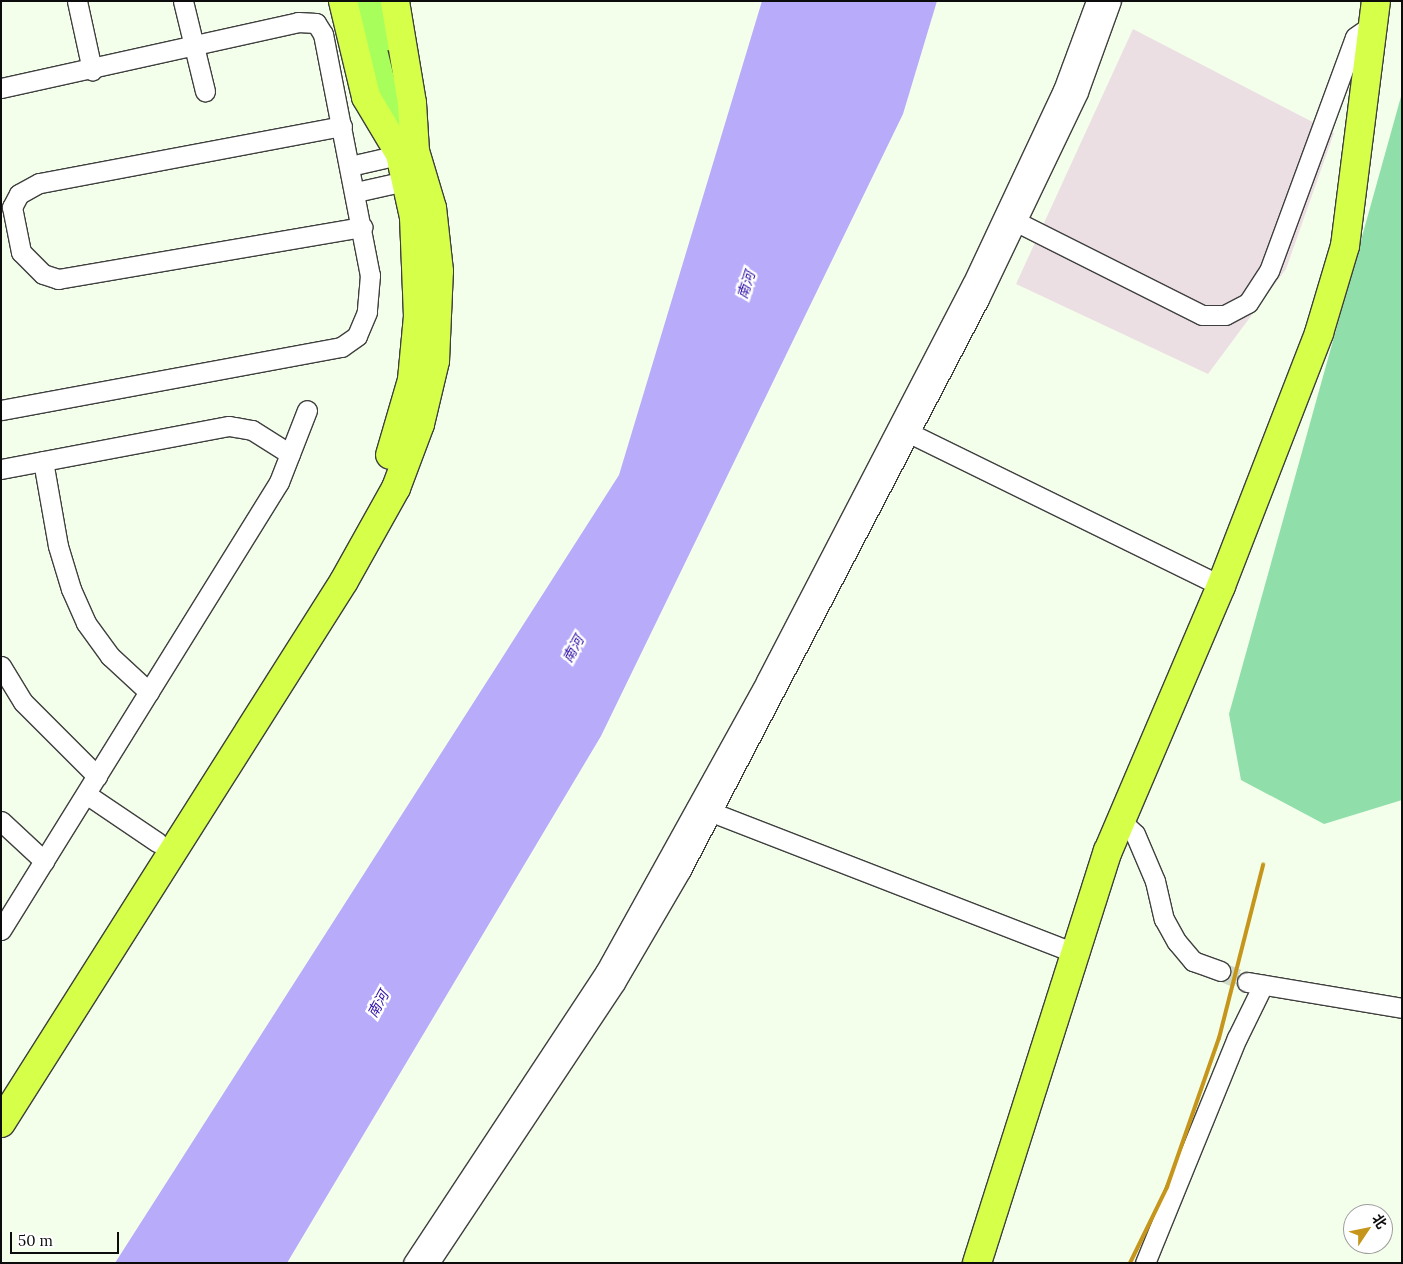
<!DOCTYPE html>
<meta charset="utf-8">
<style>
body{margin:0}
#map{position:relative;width:1403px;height:1264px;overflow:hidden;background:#f3ffeb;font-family:Lora,"Noto Sans SC",serif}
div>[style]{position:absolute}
.industrial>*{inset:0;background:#ecdfe3}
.forest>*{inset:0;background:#90dea9}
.water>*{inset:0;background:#b7abfa}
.minor-tunnel>*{height:19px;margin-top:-9.5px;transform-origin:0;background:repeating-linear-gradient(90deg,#d0dbca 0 19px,transparent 0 28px)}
.roads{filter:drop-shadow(1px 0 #3f3f3f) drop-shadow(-1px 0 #3f3f3f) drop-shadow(0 1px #3f3f3f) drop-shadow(0 -1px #3f3f3f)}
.minor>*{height:19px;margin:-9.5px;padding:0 9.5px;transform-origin:9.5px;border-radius:9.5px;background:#fff}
.major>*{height:24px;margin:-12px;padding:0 12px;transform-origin:12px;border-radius:12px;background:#a8ff5b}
.highway>*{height:28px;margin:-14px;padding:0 14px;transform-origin:14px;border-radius:14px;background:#d5ff49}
.rail>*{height:4px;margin:-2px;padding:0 2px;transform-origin:2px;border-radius:2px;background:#c5961b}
span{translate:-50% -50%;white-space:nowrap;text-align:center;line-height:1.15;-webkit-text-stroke:5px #fff;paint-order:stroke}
.water-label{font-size:14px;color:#2d0da5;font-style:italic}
.frame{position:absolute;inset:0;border:2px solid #0c0c0c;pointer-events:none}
.north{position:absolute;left:1343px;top:1204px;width:50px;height:50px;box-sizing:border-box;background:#fff;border:1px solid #9e9e9e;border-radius:50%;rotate:56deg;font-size:14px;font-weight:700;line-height:20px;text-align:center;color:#0c0c0c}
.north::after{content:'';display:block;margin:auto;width:18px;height:22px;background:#c5961b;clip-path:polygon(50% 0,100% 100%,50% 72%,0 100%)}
.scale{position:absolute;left:10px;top:1232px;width:109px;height:22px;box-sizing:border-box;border:2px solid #0c0c0c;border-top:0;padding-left:6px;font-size:15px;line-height:18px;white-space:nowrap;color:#0c0c0c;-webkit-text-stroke:4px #fff;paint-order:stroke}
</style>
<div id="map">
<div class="industrial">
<i style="clip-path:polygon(1133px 29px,1334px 133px,1286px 269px,1208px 374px,1016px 284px)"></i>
</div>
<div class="forest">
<i style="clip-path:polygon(1402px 93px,1402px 800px,1324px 824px,1241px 780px,1229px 714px)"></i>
</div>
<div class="water">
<i style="clip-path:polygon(762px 1px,937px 1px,903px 114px,601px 736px,287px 1263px,115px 1263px,619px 475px)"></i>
</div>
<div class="minor-tunnel">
<i style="left:1220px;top:971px;width:29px;rotate:22deg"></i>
</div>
<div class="roads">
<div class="minor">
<i style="left:77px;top:1px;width:71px;rotate:77.7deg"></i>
<i style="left:183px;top:1px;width:93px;rotate:76.3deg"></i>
<i style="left:1px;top:88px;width:304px;rotate:-12.5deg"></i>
<i style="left:298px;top:22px;width:18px;rotate:3deg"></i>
<i style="left:316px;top:23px;width:13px;rotate:58deg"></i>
<i style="left:323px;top:34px;width:246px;rotate:79deg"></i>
<i style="left:370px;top:275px;width:37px;rotate:95deg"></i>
<i style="left:367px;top:312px;width:26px;rotate:113deg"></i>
<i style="left:357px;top:336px;width:19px;rotate:145deg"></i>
<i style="left:341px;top:347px;width:346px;rotate:169.5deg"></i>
<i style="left:342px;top:126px;width:308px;rotate:169.3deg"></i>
<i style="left:39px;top:183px;width:23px;rotate:151deg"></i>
<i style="left:19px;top:194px;width:15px;rotate:118deg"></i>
<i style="left:12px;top:207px;width:46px;rotate:78.7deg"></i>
<i style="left:21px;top:252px;width:31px;rotate:45deg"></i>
<i style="left:43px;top:274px;width:16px;rotate:18deg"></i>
<i style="left:58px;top:279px;width:309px;rotate:-9.7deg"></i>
<i style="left:350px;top:166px;width:63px;rotate:-12.9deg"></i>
<i style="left:356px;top:192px;width:64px;rotate:-12.7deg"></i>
<i style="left:1005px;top:216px;width:220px;rotate:26.7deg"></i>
<i style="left:1202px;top:315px;width:23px"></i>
<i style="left:1225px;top:315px;width:26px;rotate:-28deg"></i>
<i style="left:1248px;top:303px;width:38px;rotate:-57deg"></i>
<i style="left:1269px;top:271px;width:249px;rotate:-69.8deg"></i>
<i style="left:1355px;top:37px;width:21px;rotate:-35deg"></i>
<i style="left:899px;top:428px;width:359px;rotate:26.1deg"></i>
<i style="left:43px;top:461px;width:86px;rotate:80deg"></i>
<i style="left:58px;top:546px;width:45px;rotate:73.2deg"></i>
<i style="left:71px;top:589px;width:37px;rotate:66deg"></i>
<i style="left:86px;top:623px;width:41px;rotate:54deg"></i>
<i style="left:110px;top:656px;width:53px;rotate:42.7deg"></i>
<i style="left:1px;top:469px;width:232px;rotate:-10.7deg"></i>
<i style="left:229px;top:426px;width:23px;rotate:10deg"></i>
<i style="left:252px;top:430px;width:45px;rotate:32.3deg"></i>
<i style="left:1px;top:666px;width:42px;rotate:58.6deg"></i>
<i style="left:23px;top:702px;width:105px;rotate:45deg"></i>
<i style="left:86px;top:794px;width:86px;rotate:34.1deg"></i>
<i style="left:701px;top:808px;width:401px;rotate:21.2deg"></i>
<i style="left:1px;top:821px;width:59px;rotate:42.9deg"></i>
<i style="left:1121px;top:821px;width:19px;rotate:43deg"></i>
<i style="left:1135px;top:834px;width:51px;rotate:66.9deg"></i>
<i style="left:1155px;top:881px;width:39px;rotate:77deg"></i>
<i style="left:1164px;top:919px;width:26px;rotate:61deg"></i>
<i style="left:1177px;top:942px;width:25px;rotate:50deg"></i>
<i style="left:1193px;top:961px;width:29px;rotate:20deg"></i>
<i style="left:1px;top:930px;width:527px;rotate:-58.18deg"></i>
<i style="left:279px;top:482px;width:77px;rotate:-68.7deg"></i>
<i style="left:1247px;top:982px;width:157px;rotate:9.5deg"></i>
<i style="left:413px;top:1263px;width:349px;rotate:-56.6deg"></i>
<i style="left:605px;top:972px;width:333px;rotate:-61deg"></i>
<i style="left:766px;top:681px;width:447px;rotate:-62.6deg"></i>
<i style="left:972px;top:284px;width:214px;rotate:-64.9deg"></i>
<i style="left:1063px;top:90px;width:95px;rotate:-69.7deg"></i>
<i style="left:429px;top:1263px;width:336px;rotate:-56.4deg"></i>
<i style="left:615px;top:983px;width:131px;rotate:-59.7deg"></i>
<i style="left:681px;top:870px;width:644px;rotate:-62.44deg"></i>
<i style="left:979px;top:299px;width:229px;rotate:-64.4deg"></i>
<i style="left:1078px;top:92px;width:97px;rotate:-70.1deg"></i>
<i style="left:1145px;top:1263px;width:243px;rotate:-67.8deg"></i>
<i style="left:1237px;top:1038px;width:59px;rotate:-63.9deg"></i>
</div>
<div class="major">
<i style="left:363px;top:1px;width:143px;rotate:76.3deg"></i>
<i style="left:380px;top:1px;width:38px;rotate:78deg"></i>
</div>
<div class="highway">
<i style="left:343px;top:1px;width:99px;rotate:76.5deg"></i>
<i style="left:366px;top:97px;width:66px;rotate:59.2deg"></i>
<i style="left:400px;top:154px;width:65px;rotate:77.5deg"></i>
<i style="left:414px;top:217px;width:99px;rotate:87.7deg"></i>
<i style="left:418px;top:316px;width:64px;rotate:95.4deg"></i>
<i style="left:412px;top:380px;width:78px;rotate:106.3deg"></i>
<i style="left:1px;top:1123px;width:641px;rotate:-57.67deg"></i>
<i style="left:344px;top:581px;width:107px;rotate:-60.8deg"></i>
<i style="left:396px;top:488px;width:68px;rotate:-69.4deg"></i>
<i style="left:420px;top:424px;width:65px;rotate:-76.6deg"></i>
<i style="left:435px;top:361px;width:90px;rotate:-87.5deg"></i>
<i style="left:439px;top:271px;width:63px;rotate:-96.3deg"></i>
<i style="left:432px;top:208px;width:59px;rotate:-106.6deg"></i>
<i style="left:415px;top:151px;width:48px;rotate:-93.6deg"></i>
<i style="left:412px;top:103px;width:103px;rotate:-99.5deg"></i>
<i style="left:977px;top:1263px;width:432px;rotate:-72.4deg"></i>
<i style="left:1108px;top:851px;width:288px;rotate:-66.9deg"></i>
<i style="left:1221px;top:586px;width:271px;rotate:-68.8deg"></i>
<i style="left:1319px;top:333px;width:91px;rotate:-73.4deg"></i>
<i style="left:1345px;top:246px;width:247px;rotate:-82.8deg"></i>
</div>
</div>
<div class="rail">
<i style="left:1130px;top:1263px;width:85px;rotate:-64deg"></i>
<i style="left:1167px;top:1187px;width:158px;rotate:-70.8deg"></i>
<i style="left:1219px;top:1038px;width:179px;rotate:-75.7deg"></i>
</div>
<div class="water-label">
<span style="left:746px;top:285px;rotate:-72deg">南河</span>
<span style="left:573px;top:649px;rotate:-61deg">南河</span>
<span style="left:378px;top:1004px;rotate:-61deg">南河</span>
</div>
<div class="frame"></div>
<div class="north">北</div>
<div class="scale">50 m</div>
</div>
